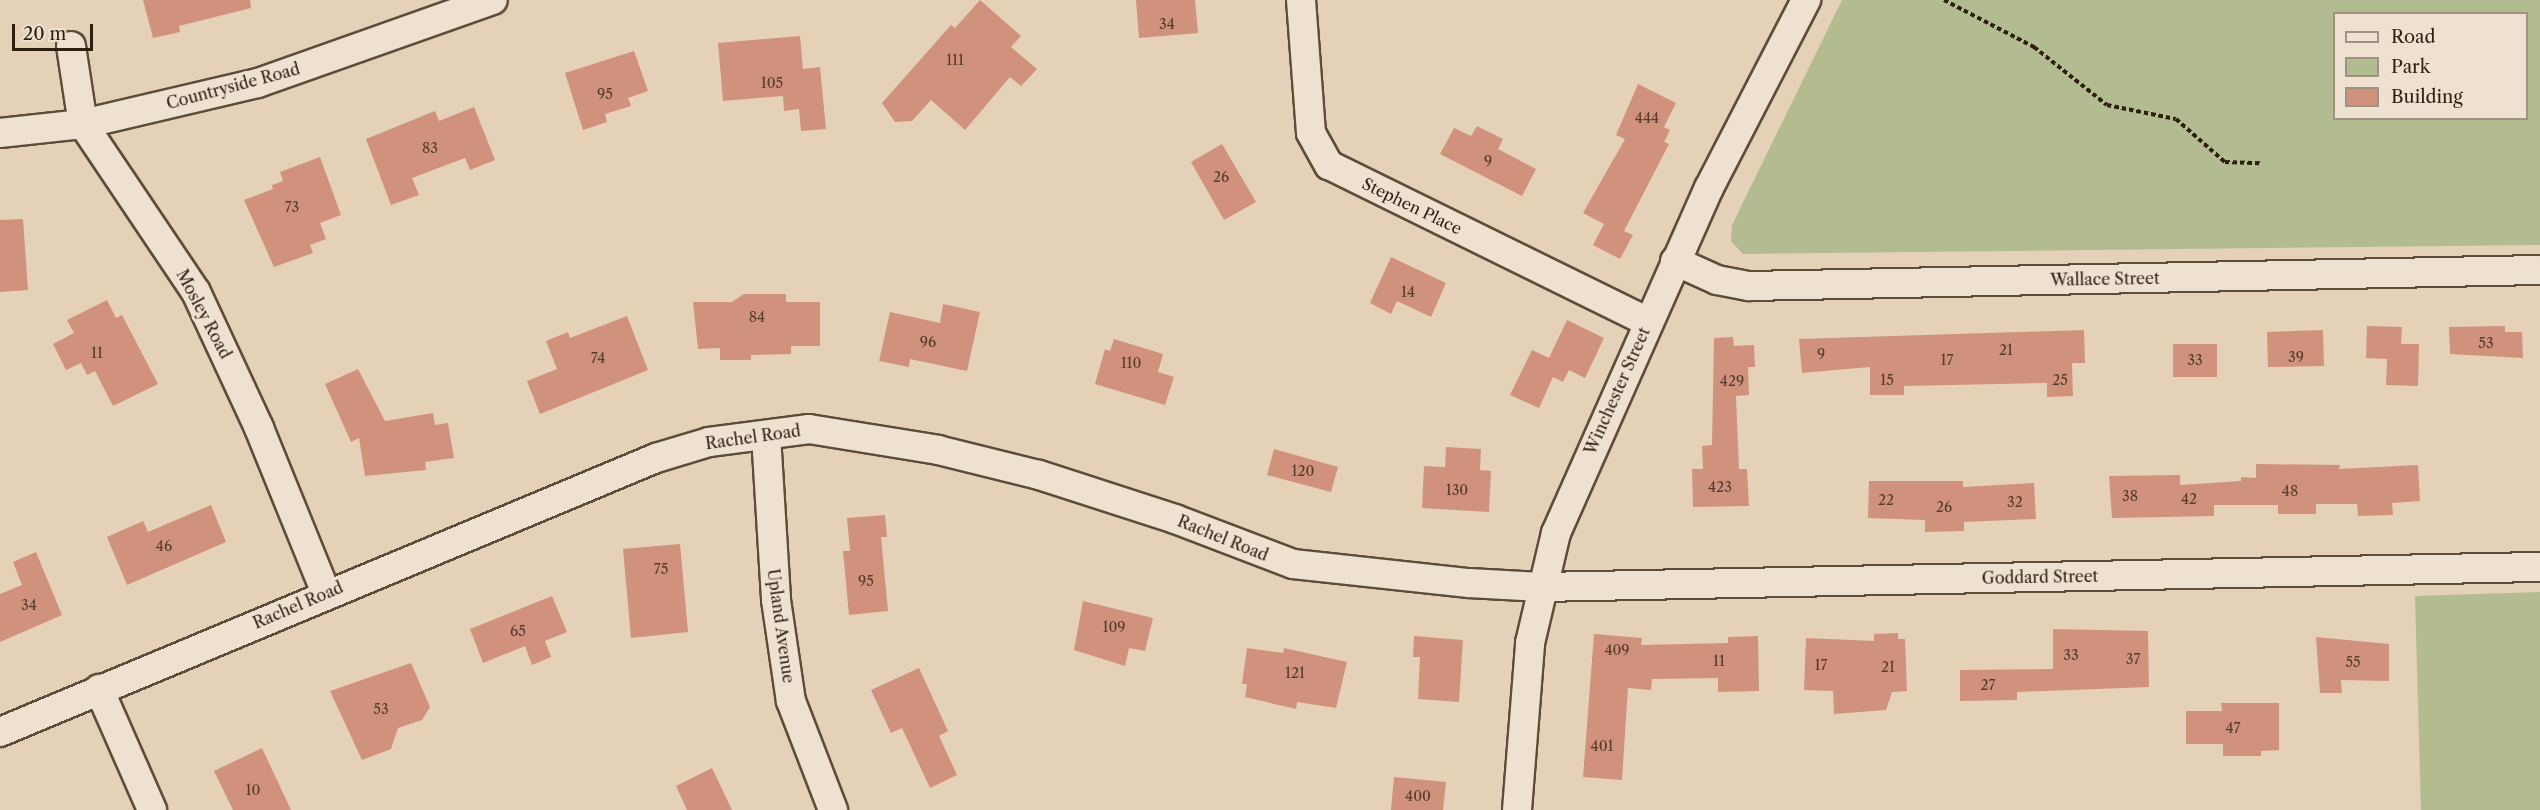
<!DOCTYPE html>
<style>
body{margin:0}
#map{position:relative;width:2540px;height:810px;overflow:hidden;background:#e5d1b7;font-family:"Libre Caslon Text",serif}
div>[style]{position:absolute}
.green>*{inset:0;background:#b2bc90}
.building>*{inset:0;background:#d1927d}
.path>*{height:4px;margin-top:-2px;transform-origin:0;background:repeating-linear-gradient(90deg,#2e1f0f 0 4.5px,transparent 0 7.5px)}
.roads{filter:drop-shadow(2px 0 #5c4c39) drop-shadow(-2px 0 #5c4c39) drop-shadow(0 2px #5c4c39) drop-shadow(0 -2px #5c4c39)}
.minor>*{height:28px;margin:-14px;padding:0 14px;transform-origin:14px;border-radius:14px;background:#eee1d0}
span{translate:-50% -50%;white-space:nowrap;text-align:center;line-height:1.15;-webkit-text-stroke:6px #eee1d0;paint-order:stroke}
.number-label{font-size:14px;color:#573c2a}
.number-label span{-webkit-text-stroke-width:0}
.street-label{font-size:16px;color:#2e1f0f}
.legend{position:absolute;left:2333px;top:12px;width:195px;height:108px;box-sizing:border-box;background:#eee1d0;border:2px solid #a19383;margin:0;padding:8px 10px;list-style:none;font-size:18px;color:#2e1f0f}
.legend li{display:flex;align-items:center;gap:12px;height:30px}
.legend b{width:30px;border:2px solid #a19383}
.scale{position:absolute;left:12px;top:24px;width:81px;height:27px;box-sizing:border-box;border:3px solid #2e1f0f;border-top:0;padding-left:8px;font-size:18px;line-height:21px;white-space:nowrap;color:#2e1f0f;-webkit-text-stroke:4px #eee1d0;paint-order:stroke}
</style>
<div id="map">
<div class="green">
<i style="clip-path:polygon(evenodd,1842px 0,2540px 0,2540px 245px,1743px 254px,1731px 241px,1732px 225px,1842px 0,2334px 14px,2526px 14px,2526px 118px,2334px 118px,2334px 14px)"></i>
<i style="clip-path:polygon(2540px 592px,2540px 810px,2421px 810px,2415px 596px)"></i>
</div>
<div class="building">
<i style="clip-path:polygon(143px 0,250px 0,251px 8px,179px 26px,180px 32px,153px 38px)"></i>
<i style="clip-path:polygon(980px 0,1021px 36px,1011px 47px,1037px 69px,1021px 86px,1010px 77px,965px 130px,931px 100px,912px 121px,895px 122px,882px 103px,951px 25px,955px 28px)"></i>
<i style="clip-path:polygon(1136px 0,1195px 0,1198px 33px,1139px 38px)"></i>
<i style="clip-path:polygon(800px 36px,803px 69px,820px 67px,826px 129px,801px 131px,799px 109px,784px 111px,783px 96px,723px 101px,718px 43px)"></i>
<i style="clip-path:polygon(634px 51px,648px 91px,628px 98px,631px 106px,605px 114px,607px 122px,583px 130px,565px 73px)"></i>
<i style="clip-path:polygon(1638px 84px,1676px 103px,1664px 127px,1670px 130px,1664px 142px,1669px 144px,1624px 231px,1633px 235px,1620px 259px,1593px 245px,1604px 224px,1583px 213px,1625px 139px,1616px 135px)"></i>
<i style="clip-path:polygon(474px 107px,495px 160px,470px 170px,465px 158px,412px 178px,419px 195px,391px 205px,366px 139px,435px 111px,439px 121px)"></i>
<i style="clip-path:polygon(1477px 126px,1503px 139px,1498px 149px,1536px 169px,1522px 196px,1440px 154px,1454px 128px,1471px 136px)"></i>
<i style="clip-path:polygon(1222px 144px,1256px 202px,1224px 220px,1191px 162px)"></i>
<i style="clip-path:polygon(320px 157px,341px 215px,320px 223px,326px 239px,310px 245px,313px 253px,274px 267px,244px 200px,273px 189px,272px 185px,283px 181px,280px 172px)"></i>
<i style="clip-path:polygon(23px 219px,28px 290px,0 292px,0 220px)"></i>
<i style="clip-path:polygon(1391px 257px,1446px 283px,1431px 317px,1397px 301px,1391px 314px,1370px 303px)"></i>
<i style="clip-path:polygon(744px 294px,786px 294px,786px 302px,820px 302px,820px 346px,791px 346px,791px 354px,751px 355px,751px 360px,720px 360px,720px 348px,698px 349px,693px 302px,732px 302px)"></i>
<i style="clip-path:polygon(107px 300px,116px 318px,122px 315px,158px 384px,113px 406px,95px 371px,87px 375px,81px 363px,66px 370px,53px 344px,74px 333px,67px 320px)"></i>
<i style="clip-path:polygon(943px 304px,980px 312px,967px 371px,910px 359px,909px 367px,879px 361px,890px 312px,940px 323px)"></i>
<i style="clip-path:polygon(627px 316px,648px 370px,540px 414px,527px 381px,557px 369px,546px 341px,568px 332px,570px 338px)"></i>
<i style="clip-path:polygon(1567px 320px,1604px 338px,1585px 378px,1569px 370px,1563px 382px,1553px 377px,1539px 408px,1510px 395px,1532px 350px,1549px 358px)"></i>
<i style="clip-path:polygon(2367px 326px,2402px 327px,2401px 344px,2419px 344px,2418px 386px,2386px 385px,2387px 359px,2366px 358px)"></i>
<i style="clip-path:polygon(2505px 326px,2505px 332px,2522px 332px,2523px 358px,2450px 354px,2449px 327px)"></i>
<i style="clip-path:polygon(2084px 330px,2085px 363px,2072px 363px,2073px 396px,2047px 397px,2047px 383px,1904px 386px,1904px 395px,1870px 395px,1870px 367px,1802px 373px,1799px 339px)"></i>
<i style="clip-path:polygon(2323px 330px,2324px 366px,2268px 367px,2267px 332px)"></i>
<i style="clip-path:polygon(1733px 337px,1734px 346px,1754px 345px,1755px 367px,1748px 367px,1749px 395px,1736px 396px,1739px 469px,1747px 469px,1749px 506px,1693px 507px,1692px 469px,1703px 469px,1702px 446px,1712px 445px,1714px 338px)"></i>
<i style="clip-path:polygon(1114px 339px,1163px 354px,1158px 372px,1174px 377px,1165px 405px,1095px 384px,1105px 349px,1110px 351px)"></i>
<i style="clip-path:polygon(2173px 344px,2217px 344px,2217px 377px,2173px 377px)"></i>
<i style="clip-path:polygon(358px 369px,385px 421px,433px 413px,435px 425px,448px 423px,454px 458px,425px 462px,426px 470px,365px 476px,359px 438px,351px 442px,325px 384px)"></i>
<i style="clip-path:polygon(1446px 447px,1481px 449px,1480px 470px,1491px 471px,1489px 512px,1422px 508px,1424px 466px,1445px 467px)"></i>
<i style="clip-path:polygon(1274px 449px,1338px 467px,1331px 492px,1267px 475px)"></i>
<i style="clip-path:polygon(2256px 464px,2340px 465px,2339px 469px,2418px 465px,2420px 501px,2392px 503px,2393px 515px,2358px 516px,2357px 504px,2316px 504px,2316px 514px,2278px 514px,2278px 505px,2214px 505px,2214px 516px,2112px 518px,2109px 476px,2180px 475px,2180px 485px,2241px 481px,2241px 477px,2256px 478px)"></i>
<i style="clip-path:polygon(1869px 481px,1963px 481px,1963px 487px,2034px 483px,2036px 519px,1964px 522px,1964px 531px,1925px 532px,1925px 520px,1868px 518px)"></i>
<i style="clip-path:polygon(211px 505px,226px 542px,127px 585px,107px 537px,143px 521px,148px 532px)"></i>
<i style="clip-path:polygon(885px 515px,887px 537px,881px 537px,888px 611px,849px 615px,843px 551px,850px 551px,847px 518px)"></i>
<i style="clip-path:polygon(680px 544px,688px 632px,631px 638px,623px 549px)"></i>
<i style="clip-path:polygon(36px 552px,62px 615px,0 642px,0 594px,22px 585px,13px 562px)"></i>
<i style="clip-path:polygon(552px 596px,567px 632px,545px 641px,551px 657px,532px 665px,525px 646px,483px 663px,470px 629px)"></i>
<i style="clip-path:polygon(1083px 601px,1153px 618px,1145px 651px,1129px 648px,1125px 666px,1074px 650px)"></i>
<i style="clip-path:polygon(2053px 629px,2148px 631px,2149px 687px,2017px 692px,2017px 700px,1960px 701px,1960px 670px,2053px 669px)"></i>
<i style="clip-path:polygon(1898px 633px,1898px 639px,1905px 639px,1907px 691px,1892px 692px,1886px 710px,1834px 714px,1833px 691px,1804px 690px,1806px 638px,1874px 641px,1874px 634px)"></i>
<i style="clip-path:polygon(1594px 634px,1642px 638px,1641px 645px,1728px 643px,1728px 637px,1758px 636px,1759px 691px,1718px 692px,1718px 678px,1652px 679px,1651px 690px,1628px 688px,1622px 780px,1583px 777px)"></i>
<i style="clip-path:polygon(1414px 636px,1463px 640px,1459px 702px,1418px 699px,1420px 657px,1413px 657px)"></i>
<i style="clip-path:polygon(2316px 637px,2389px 644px,2389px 681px,2341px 680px,2342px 693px,2320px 693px)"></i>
<i style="clip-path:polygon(1247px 648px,1283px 653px,1284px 648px,1347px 662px,1336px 708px,1297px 702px,1296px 709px,1245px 697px,1247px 684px,1242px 684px)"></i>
<i style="clip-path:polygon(411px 663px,430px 707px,422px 720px,398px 728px,391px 749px,362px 760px,330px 691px)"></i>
<i style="clip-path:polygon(919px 668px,948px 731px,939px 736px,957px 775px,930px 788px,902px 728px,891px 733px,871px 690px)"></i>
<i style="clip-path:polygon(2221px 703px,2279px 703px,2279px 750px,2261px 751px,2261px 756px,2223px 756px,2223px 744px,2186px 744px,2186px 711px,2222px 711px)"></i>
<i style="clip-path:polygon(262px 748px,291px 810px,233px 810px,214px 771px)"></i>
<i style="clip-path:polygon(712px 768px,732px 810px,687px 810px,676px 786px)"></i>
<i style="clip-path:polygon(1394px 777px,1446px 782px,1443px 810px,1391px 810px)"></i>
</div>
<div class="path">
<i style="left:1944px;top:0;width:102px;rotate:27.6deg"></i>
<i style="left:2034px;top:47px;width:93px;rotate:38.5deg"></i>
<i style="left:2107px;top:105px;width:70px;rotate:11.5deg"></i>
<i style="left:2176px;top:119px;width:65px;rotate:41.3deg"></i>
<i style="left:2225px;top:162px;width:35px;rotate:2deg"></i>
</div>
<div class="roads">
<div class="minor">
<i style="left:1301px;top:0;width:133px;rotate:85.7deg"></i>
<i style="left:1311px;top:133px;width:37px;rotate:61deg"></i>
<i style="left:1329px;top:165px;width:356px;rotate:26.2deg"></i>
<i style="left:71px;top:46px;width:79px;rotate:81.3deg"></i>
<i style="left:83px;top:124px;width:202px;rotate:56.1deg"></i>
<i style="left:196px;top:292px;width:150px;rotate:65.1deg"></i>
<i style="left:259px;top:428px;width:178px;rotate:67.9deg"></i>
<i style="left:0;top:133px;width:83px;rotate:-6.2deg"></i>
<i style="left:83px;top:124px;width:180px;rotate:-13.2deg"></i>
<i style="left:258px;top:83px;width:249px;rotate:-19.5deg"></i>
<i style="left:1675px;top:261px;width:46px;rotate:24.3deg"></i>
<i style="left:1717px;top:280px;width:33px;rotate:11deg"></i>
<i style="left:1749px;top:286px;width:791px;rotate:-1.16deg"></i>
<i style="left:766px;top:435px;width:165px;rotate:86.5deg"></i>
<i style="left:776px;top:600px;width:102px;rotate:81.6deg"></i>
<i style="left:791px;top:701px;width:117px;rotate:68.9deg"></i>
<i style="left:99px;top:689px;width:132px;rotate:66.3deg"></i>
<i style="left:0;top:732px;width:711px;rotate:-22.67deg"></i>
<i style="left:656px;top:458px;width:55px;rotate:-16.8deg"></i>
<i style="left:709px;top:442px;width:101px;rotate:-7.4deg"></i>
<i style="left:809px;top:429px;width:131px;rotate:9.2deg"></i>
<i style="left:938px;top:450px;width:104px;rotate:13.9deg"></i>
<i style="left:1039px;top:475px;width:143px;rotate:17.9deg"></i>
<i style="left:1175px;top:519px;width:126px;rotate:20.9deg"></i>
<i style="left:1293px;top:564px;width:177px;rotate:6.2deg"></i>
<i style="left:1469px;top:583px;width:72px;rotate:3.2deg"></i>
<i style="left:1541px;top:587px;width:999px;rotate:-1.15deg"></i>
<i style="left:1517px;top:810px;width:168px;rotate:-85.5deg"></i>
<i style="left:1530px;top:643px;width:113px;rotate:-76.7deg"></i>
<i style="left:1556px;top:533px;width:377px;rotate:-66.1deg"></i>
<i style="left:1709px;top:188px;width:212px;rotate:-62.7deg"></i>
</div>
</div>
<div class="number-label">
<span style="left:1167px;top:24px">34</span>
<span style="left:955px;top:60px">111</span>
<span style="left:772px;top:83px">105</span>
<span style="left:605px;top:94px">95</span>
<span style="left:1647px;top:118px">444</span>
<span style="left:430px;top:148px">83</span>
<span style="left:1488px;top:161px">9</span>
<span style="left:1221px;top:177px">26</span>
<span style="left:292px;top:207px">73</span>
<span style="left:1408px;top:292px">14</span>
<span style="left:757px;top:317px">84</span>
<span style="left:928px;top:342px">96</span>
<span style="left:2486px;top:343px">53</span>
<span style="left:2006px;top:350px">21</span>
<span style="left:97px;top:353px">11</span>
<span style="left:1821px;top:354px">9</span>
<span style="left:2296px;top:357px">39</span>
<span style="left:598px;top:358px">74</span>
<span style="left:1947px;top:360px">17</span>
<span style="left:2195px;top:360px">33</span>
<span style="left:1131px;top:363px">110</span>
<span style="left:1887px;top:380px">15</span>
<span style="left:2060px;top:380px">25</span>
<span style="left:1732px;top:381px">429</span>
<span style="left:1303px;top:471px">120</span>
<span style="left:1720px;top:487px">423</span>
<span style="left:1457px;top:490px">130</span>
<span style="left:2290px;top:491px">48</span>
<span style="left:2130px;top:496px">38</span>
<span style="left:2189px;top:499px">42</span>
<span style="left:1886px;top:500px">22</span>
<span style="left:2015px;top:502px">32</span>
<span style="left:1944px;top:507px">26</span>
<span style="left:164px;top:546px">46</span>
<span style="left:661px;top:569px">75</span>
<span style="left:866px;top:581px">95</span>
<span style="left:29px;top:605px">34</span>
<span style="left:1114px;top:627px">109</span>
<span style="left:518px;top:631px">65</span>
<span style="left:1617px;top:650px">409</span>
<span style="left:2071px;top:655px">33</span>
<span style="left:2133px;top:659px">37</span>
<span style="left:1719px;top:661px">11</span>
<span style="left:2353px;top:662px">55</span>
<span style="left:1821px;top:665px">17</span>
<span style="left:1888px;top:667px">21</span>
<span style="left:1295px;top:673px">121</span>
<span style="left:1988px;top:685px">27</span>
<span style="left:381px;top:709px">53</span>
<span style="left:2233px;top:728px">47</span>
<span style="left:1602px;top:746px">401</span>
<span style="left:253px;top:790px">10</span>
<span style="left:1418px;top:796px">400</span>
</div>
<div class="street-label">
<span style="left:233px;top:86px;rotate:-15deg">Countryside Road</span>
<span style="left:1412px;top:206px;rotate:26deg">Stephen Place</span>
<span style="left:2105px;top:279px;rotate:-1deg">Wallace Street</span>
<span style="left:204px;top:314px;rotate:62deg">Mosley Road</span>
<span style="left:1617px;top:391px;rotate:-66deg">Winchester Street</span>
<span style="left:753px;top:437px;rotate:-8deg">Rachel Road</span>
<span style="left:1223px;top:538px;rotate:22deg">Rachel Road</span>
<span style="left:2040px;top:577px;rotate:-1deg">Goddard Street</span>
<span style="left:298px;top:605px;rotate:-23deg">Rachel Road</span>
<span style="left:781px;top:626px;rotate:82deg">Upland Avenue</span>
</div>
<ul class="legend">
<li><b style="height:8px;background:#eee1d0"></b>Road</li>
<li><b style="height:16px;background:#b2bc90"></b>Park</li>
<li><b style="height:16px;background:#d1927d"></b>Building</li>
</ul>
<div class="scale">20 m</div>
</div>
